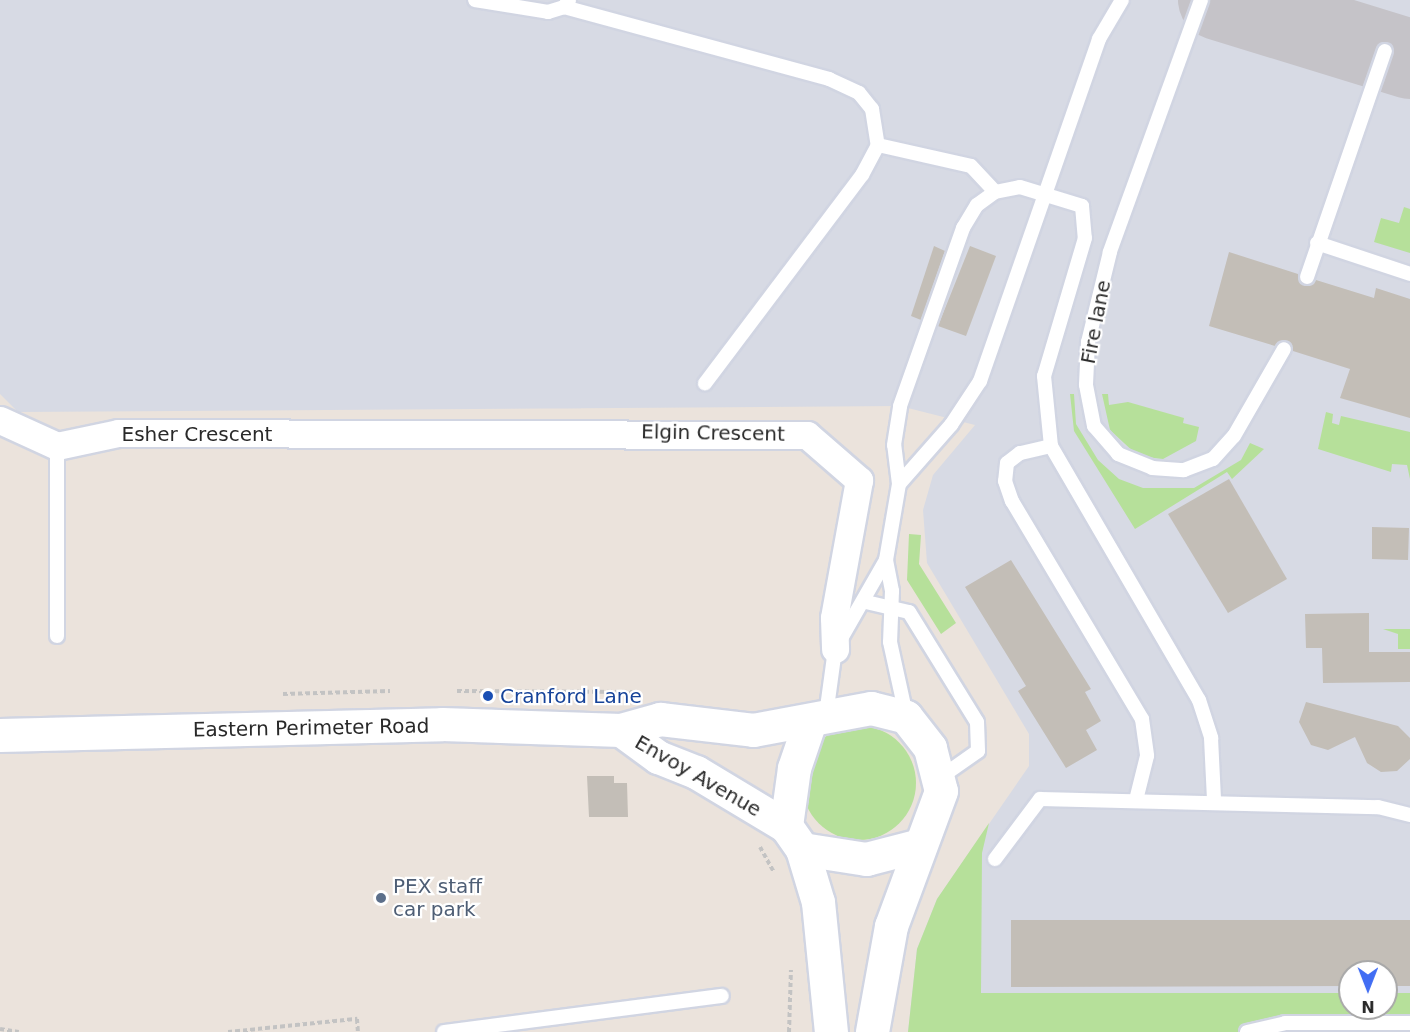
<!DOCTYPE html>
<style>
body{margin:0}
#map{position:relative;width:1410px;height:1032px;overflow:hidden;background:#ebe3dc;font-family:"DejaVu Sans",sans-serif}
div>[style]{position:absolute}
.airport>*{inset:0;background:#d7dae4}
.green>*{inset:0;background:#b6e09a}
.round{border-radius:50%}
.taxiway>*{height:80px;margin:-40px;padding:0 40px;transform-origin:40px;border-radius:40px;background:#c5c3c8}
.building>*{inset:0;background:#c3beb7}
.path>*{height:4px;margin-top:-2px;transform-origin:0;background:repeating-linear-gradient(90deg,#c3c3c3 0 4.5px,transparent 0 7.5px)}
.roads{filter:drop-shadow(2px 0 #d1d5e2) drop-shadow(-2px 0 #d1d5e2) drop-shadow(0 2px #d1d5e2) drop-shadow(0 -2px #d1d5e2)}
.lane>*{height:14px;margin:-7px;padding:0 7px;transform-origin:7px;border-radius:7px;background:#fff}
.street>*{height:27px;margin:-13.5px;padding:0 13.5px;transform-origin:13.5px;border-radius:13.5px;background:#fff}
.secondary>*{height:33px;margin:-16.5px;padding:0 16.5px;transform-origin:16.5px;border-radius:16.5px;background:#fff}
.dots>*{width:16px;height:16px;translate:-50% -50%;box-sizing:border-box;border:3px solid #fff;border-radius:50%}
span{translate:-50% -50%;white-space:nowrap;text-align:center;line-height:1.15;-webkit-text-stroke:4.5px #fff;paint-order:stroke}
.street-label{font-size:20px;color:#292929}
.transit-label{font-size:20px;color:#164399}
.left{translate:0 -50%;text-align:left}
.service-label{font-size:20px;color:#4e5e75}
.north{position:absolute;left:1338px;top:960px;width:60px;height:60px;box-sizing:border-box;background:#fff;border:2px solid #a9a9a9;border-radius:50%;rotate:180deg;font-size:16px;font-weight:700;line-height:24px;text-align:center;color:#292929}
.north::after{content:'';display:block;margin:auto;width:21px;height:27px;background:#416df3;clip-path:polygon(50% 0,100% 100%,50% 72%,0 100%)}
</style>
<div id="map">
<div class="airport">
<i style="clip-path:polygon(evenodd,0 0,1410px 0,1410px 1032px,908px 1032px,917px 949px,937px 899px,1029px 766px,1029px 734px,927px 563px,923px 510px,933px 475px,975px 425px,900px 406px,18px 412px,0 394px,0 0,1350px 972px,1386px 972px,1386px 1008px,1350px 1008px,1350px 972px)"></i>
</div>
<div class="green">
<i style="clip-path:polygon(1404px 207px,1410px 209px,1410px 253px,1374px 242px,1381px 218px,1399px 223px)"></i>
<i style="clip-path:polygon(1070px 394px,1074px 394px,1076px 424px,1098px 460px,1119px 479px,1143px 488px,1194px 488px,1241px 460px,1250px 443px,1264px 449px,1232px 479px,1227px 472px,1135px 529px,1074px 431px)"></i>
<i style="clip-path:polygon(1102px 394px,1108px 394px,1109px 405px,1128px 402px,1184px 418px,1183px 423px,1199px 427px,1196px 441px,1163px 459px,1138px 456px,1110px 430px)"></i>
<i style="clip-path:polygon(1326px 412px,1333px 414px,1332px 423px,1339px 425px,1341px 416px,1410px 432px,1410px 479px,1407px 465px,1392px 464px,1391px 472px,1318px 449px)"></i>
<i style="clip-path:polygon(909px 534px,921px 535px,919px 564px,956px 623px,941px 634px,907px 580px)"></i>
<i style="clip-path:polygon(1383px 629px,1410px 629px,1410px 649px,1398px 649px,1398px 634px)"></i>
<i class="round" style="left:802px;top:726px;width:114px;height:114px"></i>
<i style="clip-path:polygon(989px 823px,982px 853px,981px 993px,1350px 993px,1350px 1008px,1386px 1008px,1386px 993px,1410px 993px,1410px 1032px,908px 1032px,917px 949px,937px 899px)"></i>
</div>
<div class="taxiway">
<i style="left:1218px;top:0;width:201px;rotate:17.1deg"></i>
</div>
<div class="building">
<i style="clip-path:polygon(934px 246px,945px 251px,921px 320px,911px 316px)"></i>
<i style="clip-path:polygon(970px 246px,996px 256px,966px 336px,938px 326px)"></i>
<i style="clip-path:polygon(1229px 252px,1298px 274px,1305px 286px,1316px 280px,1374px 298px,1376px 288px,1410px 299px,1410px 418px,1340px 398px,1350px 369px,1293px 351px,1288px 341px,1275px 346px,1209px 326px)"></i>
<i style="clip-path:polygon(1229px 479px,1287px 579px,1228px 613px,1168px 514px)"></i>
<i style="clip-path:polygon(1372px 527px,1409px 528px,1408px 560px,1372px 559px)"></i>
<i style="clip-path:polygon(1011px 560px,1091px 689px,1085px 692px,1101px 721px,1086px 730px,1097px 750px,1066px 768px,1018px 691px,1026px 686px,965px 587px)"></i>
<i style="clip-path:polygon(1369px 613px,1369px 652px,1410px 652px,1410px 682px,1323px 683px,1322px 648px,1306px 648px,1305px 614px)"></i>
<i style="clip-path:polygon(1306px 702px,1398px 726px,1410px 738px,1410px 759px,1397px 771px,1381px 772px,1367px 763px,1355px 737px,1328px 750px,1311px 745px,1299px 722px)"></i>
<i style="clip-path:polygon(587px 776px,614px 776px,614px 783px,627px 783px,628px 817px,589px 817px)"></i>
<i style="clip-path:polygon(1011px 920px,1410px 920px,1410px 986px,1386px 986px,1386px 972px,1350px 972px,1350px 986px,1011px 987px)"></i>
</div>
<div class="path">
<i style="left:457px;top:691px;width:181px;rotate:0.3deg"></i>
<i style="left:283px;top:694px;width:107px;rotate:-1.6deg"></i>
<i style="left:760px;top:847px;width:29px;rotate:61deg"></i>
<i style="left:0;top:1029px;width:19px;rotate:9deg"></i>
<i style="left:228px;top:1032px;width:130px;rotate:-5.8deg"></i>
<i style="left:357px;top:1019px;width:13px;rotate:86deg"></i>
<i style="left:789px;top:1032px;width:62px;rotate:-88.2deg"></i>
</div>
<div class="roads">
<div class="lane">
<i style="left:475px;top:0;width:74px;rotate:9.3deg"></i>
<i style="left:548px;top:12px;width:17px;rotate:-17deg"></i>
<i style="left:569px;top:0;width:9px;rotate:126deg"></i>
<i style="left:564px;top:7px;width:275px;rotate:15.2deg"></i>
<i style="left:829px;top:79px;width:33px;rotate:25deg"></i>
<i style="left:859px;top:93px;width:21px;rotate:51deg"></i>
<i style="left:872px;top:109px;width:36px;rotate:81deg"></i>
<i style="left:878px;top:145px;width:34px;rotate:118deg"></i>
<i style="left:862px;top:175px;width:261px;rotate:127deg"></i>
<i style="left:1201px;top:0;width:268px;rotate:109.9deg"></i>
<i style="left:1110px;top:252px;width:93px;rotate:103.7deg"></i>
<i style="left:1088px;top:342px;width:43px;rotate:92.7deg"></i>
<i style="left:1086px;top:385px;width:42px;rotate:79deg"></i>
<i style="left:1094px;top:426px;width:37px;rotate:49deg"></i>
<i style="left:1118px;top:454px;width:37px;rotate:22deg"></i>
<i style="left:1152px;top:468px;width:32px;rotate:4deg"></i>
<i style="left:1184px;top:470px;width:31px;rotate:-21deg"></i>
<i style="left:1213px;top:459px;width:31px;rotate:-48deg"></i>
<i style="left:1234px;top:436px;width:100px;rotate:-60.1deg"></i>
<i style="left:878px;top:145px;width:95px;rotate:12.7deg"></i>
<i style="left:971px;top:166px;width:35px;rotate:47deg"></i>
<i style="left:1317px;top:243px;width:98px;rotate:18.4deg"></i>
<i style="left:1307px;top:277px;width:239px;rotate:-71deg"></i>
<i style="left:1051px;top:446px;width:32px;rotate:167deg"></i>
<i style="left:1020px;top:453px;width:16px;rotate:142deg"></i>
<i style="left:1007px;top:463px;width:18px;rotate:96deg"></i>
<i style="left:1005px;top:481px;width:21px;rotate:71deg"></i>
<i style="left:1012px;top:501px;width:254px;rotate:59.2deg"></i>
<i style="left:1142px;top:719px;width:37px;rotate:82deg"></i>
<i style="left:1147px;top:756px;width:45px;rotate:104deg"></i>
<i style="left:899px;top:484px;width:39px;rotate:-97deg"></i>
<i style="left:894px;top:445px;width:39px;rotate:-81deg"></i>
<i style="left:900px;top:406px;width:189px;rotate:-70.5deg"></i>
<i style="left:963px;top:228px;width:27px;rotate:-59deg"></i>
<i style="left:977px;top:205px;width:22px;rotate:-36deg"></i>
<i style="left:995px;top:192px;width:25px;rotate:-11deg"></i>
<i style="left:1020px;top:187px;width:65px;rotate:17deg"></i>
<i style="left:1082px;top:206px;width:32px;rotate:85deg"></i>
<i style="left:1085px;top:238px;width:144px;rotate:106.5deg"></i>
<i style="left:1044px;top:376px;width:70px;rotate:84.3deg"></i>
<i style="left:1051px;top:446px;width:294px;rotate:59.8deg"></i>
<i style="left:1199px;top:700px;width:40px;rotate:72deg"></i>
<i style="left:1211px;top:738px;width:62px;rotate:87.2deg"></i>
<i style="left:886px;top:560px;width:32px;rotate:79deg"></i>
<i style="left:892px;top:591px;width:51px;rotate:92.2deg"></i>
<i style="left:890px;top:642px;width:75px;rotate:77.6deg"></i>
<i style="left:866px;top:602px;width:44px;rotate:13.1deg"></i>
<i style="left:909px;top:612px;width:129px;rotate:58.3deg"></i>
<i style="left:977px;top:722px;width:29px;rotate:88deg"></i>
<i style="left:978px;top:751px;width:45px;rotate:144.9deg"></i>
<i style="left:57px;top:636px;width:190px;rotate:-90deg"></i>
<i style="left:826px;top:715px;width:67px;rotate:-82.2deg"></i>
<i style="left:835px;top:649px;width:103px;rotate:-60.2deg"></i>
<i style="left:886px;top:560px;width:77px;rotate:-80.3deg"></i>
<i style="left:899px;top:484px;width:79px;rotate:-48.6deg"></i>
<i style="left:951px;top:425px;width:53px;rotate:-56.6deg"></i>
<i style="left:980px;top:381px;width:362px;rotate:-70.8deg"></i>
<i style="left:1099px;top:39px;width:45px;rotate:-59.5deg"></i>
<i style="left:995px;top:859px;width:75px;rotate:-53.1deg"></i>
<i style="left:1040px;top:799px;width:338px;rotate:1.4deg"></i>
<i style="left:1378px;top:807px;width:33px;rotate:14deg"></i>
<i style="left:444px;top:1032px;width:280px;rotate:-7.4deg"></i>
<i style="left:1247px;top:1032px;width:39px;rotate:-13deg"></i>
<i style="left:1285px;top:1023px;width:125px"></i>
</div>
<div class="street">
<i style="left:0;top:420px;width:63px;rotate:24.5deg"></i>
<i style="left:57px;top:446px;width:62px;rotate:-12deg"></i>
<i style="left:118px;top:433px;width:689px;rotate:0.17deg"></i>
<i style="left:807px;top:435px;width:69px;rotate:40.9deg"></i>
<i style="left:859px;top:480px;width:140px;rotate:100.3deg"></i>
<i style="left:834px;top:618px;width:31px;rotate:88deg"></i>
</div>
<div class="secondary">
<i style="left:810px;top:721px;width:50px;rotate:108.8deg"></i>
<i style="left:794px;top:768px;width:59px;rotate:97.9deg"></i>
<i style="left:786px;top:826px;width:28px;rotate:55deg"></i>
<i style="left:802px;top:849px;width:55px;rotate:73.2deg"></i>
<i style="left:818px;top:902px;width:131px;rotate:84.3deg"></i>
<i style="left:621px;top:730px;width:46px;rotate:36.1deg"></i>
<i style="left:658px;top:757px;width:41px;rotate:21.5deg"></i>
<i style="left:696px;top:772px;width:105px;rotate:31deg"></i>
<i style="left:0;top:735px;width:442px;rotate:-1.4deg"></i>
<i style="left:442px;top:724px;width:179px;rotate:1.9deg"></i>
<i style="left:621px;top:730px;width:41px;rotate:-15.8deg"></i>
<i style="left:660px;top:719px;width:94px;rotate:6.7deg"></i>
<i style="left:753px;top:730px;width:120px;rotate:-10.6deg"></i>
<i style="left:871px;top:708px;width:36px;rotate:14deg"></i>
<i style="left:906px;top:717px;width:39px;rotate:52deg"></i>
<i style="left:930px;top:748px;width:44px;rotate:75.7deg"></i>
<i style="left:941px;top:791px;width:144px;rotate:110.3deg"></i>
<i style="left:891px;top:926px;width:108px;rotate:100.2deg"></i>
<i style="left:802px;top:849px;width:65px;rotate:8.9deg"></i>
<i style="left:866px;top:859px;width:56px;rotate:-14.5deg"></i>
</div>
</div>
<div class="dots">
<i style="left:488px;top:696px;background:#1a4fb4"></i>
<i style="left:381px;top:898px;background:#5c6f8a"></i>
</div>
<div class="street-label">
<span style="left:1096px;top:322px;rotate:-79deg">Fire lane</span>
<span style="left:713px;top:433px;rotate:1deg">Elgin Crescent</span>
<span style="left:197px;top:434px">Esher Crescent</span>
<span style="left:311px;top:728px;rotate:-1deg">Eastern Perimeter Road</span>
<span style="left:698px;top:776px;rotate:30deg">Envoy Avenue</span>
</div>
<div class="transit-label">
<span class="left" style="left:500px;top:696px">Cranford Lane</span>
</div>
<div class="service-label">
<span class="left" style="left:393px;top:898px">PEX staff<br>car park</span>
</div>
<div class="north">N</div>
</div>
